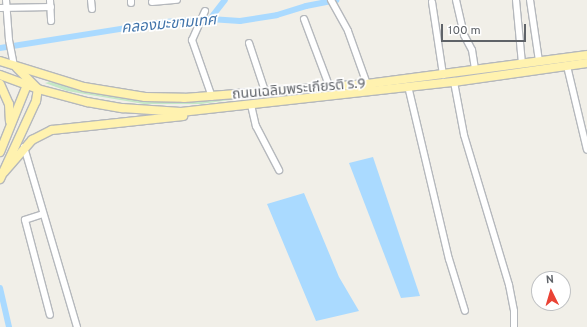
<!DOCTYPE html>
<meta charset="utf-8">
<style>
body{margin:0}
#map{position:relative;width:587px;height:327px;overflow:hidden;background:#f1efe8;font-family:Overpass,"Noto Sans Thai",sans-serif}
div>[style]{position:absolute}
.green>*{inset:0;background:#c5e8c5}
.water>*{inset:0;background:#aadaff}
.canal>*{height:6px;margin:-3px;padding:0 3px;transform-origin:3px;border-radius:3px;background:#aadaff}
.roads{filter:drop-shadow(1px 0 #b5b8bc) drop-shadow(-1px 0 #b5b8bc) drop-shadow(0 1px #b5b8bc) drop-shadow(0 -1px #b5b8bc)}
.minor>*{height:6px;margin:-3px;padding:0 3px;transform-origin:3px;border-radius:3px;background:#fff}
.major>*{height:8px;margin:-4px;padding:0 4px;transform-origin:4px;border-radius:4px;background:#fff2af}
span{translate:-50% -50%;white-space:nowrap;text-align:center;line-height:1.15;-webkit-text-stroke:3.5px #fff;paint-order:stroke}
.street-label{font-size:14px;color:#5f6368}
.water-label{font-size:15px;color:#4174aa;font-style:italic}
.north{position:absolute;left:531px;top:271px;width:40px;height:40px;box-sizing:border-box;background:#fff;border:1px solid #bfc1c3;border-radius:50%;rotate:355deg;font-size:11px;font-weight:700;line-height:16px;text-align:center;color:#5f6368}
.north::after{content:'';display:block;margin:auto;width:14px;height:18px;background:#ea4335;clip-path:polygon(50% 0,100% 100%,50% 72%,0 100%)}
.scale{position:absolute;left:441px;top:24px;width:85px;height:18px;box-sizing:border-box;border:2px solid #5f6368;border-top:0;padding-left:5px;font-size:12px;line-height:14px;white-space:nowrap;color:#5f6368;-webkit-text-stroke:3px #fff;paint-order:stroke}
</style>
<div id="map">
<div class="green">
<i style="clip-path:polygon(49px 82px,137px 99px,272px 94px,201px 104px,144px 104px,67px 91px,45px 83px)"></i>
</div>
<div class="water">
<i style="clip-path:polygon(373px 157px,420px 296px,401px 298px,349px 163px)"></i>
<i style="clip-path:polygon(304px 193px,339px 277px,359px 311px,316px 321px,267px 204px)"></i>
</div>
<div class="canal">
<i style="left:210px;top:19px;width:24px;rotate:-52deg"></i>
<i style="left:0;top:48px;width:167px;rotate:-9deg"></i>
<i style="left:165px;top:22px;width:45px;rotate:-3.8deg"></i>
<i style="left:210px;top:19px;width:30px;rotate:4deg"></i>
<i style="left:240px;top:21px;width:37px;rotate:-9deg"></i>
<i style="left:277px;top:15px;width:30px;rotate:-17deg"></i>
<i style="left:306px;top:6px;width:31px;rotate:-11deg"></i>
<i style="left:0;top:288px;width:40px;rotate:77deg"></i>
</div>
<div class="roads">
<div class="minor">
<i style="left:6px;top:0;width:40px;rotate:85.7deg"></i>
<i style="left:9px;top:40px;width:25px;rotate:79deg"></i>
<i style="left:50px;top:0;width:21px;rotate:87deg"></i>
<i style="left:91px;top:0;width:9px;rotate:84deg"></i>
<i style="left:131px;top:0;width:3px;rotate:90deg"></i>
<i style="left:331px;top:0;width:35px;rotate:61deg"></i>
<i style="left:348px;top:31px;width:56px;rotate:70.3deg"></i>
<i style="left:456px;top:0;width:36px;rotate:77deg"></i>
<i style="left:464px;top:35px;width:17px;rotate:62deg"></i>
<i style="left:472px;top:50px;width:20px;rotate:81deg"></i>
<i style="left:516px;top:0;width:64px;rotate:84.6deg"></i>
<i style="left:530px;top:0;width:62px;rotate:81.6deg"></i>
<i style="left:152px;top:2px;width:25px;rotate:-5deg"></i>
<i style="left:432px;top:2px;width:74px;rotate:81.4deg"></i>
<i style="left:0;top:8px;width:51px;rotate:-1.1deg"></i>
<i style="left:205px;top:11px;width:32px;rotate:114deg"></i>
<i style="left:192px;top:40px;width:60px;rotate:70.7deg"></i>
<i style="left:304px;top:19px;width:74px;rotate:69.4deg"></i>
<i style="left:249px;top:43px;width:51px;rotate:71.6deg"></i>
<i style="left:567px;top:66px;width:86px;rotate:76.6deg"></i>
<i style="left:454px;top:82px;width:54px;rotate:79.3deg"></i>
<i style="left:464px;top:135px;width:157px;rotate:73.3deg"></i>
<i style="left:509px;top:285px;width:26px;rotate:79deg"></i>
<i style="left:514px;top:311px;width:16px;rotate:90deg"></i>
<i style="left:408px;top:86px;width:178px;rotate:76.7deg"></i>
<i style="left:449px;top:259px;width:54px;rotate:72.9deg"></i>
<i style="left:251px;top:105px;width:22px;rotate:77deg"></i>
<i style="left:256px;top:126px;width:50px;rotate:62.4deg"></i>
<i style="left:24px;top:147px;width:188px;rotate:73.6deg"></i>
<i style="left:43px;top:214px;width:19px;rotate:162deg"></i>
<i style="left:25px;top:220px;width:98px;rotate:75.3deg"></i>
</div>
<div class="major">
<i style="left:0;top:61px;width:88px;rotate:17.2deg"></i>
<i style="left:84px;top:87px;width:62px;rotate:9.3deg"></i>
<i style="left:145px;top:97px;width:39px;rotate:1deg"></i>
<i style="left:184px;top:98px;width:184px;rotate:-4.4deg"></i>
<i style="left:367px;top:84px;width:222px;rotate:-7.5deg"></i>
<i style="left:17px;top:68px;width:28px;rotate:45deg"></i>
<i style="left:0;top:75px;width:40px;rotate:20.2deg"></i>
<i style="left:38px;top:89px;width:51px;rotate:14.9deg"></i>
<i style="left:87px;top:102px;width:36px;rotate:10deg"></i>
<i style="left:122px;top:108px;width:59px;rotate:3.9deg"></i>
<i style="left:181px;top:112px;width:275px;rotate:-6.3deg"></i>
<i style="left:454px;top:82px;width:134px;rotate:-8.1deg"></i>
<i style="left:0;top:84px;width:22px;rotate:66deg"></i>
<i style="left:9px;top:104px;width:17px;rotate:87deg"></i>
<i style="left:0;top:152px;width:72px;rotate:-68.1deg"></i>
<i style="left:4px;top:172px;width:43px;rotate:-48.8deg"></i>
<i style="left:32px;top:140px;width:22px;rotate:-27deg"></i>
<i style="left:52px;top:130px;width:132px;rotate:-6.1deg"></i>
<i style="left:0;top:179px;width:86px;rotate:-65.2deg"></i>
<i style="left:36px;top:101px;width:12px;rotate:-81deg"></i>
</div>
</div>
<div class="street-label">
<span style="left:299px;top:90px;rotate:-5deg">ถนนเฉลิมพระเกียรติ ร.9</span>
</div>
<div class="water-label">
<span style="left:169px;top:25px;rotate:-5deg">คลองมะขามเทศ</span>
</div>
<div class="north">N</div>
<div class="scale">100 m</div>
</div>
